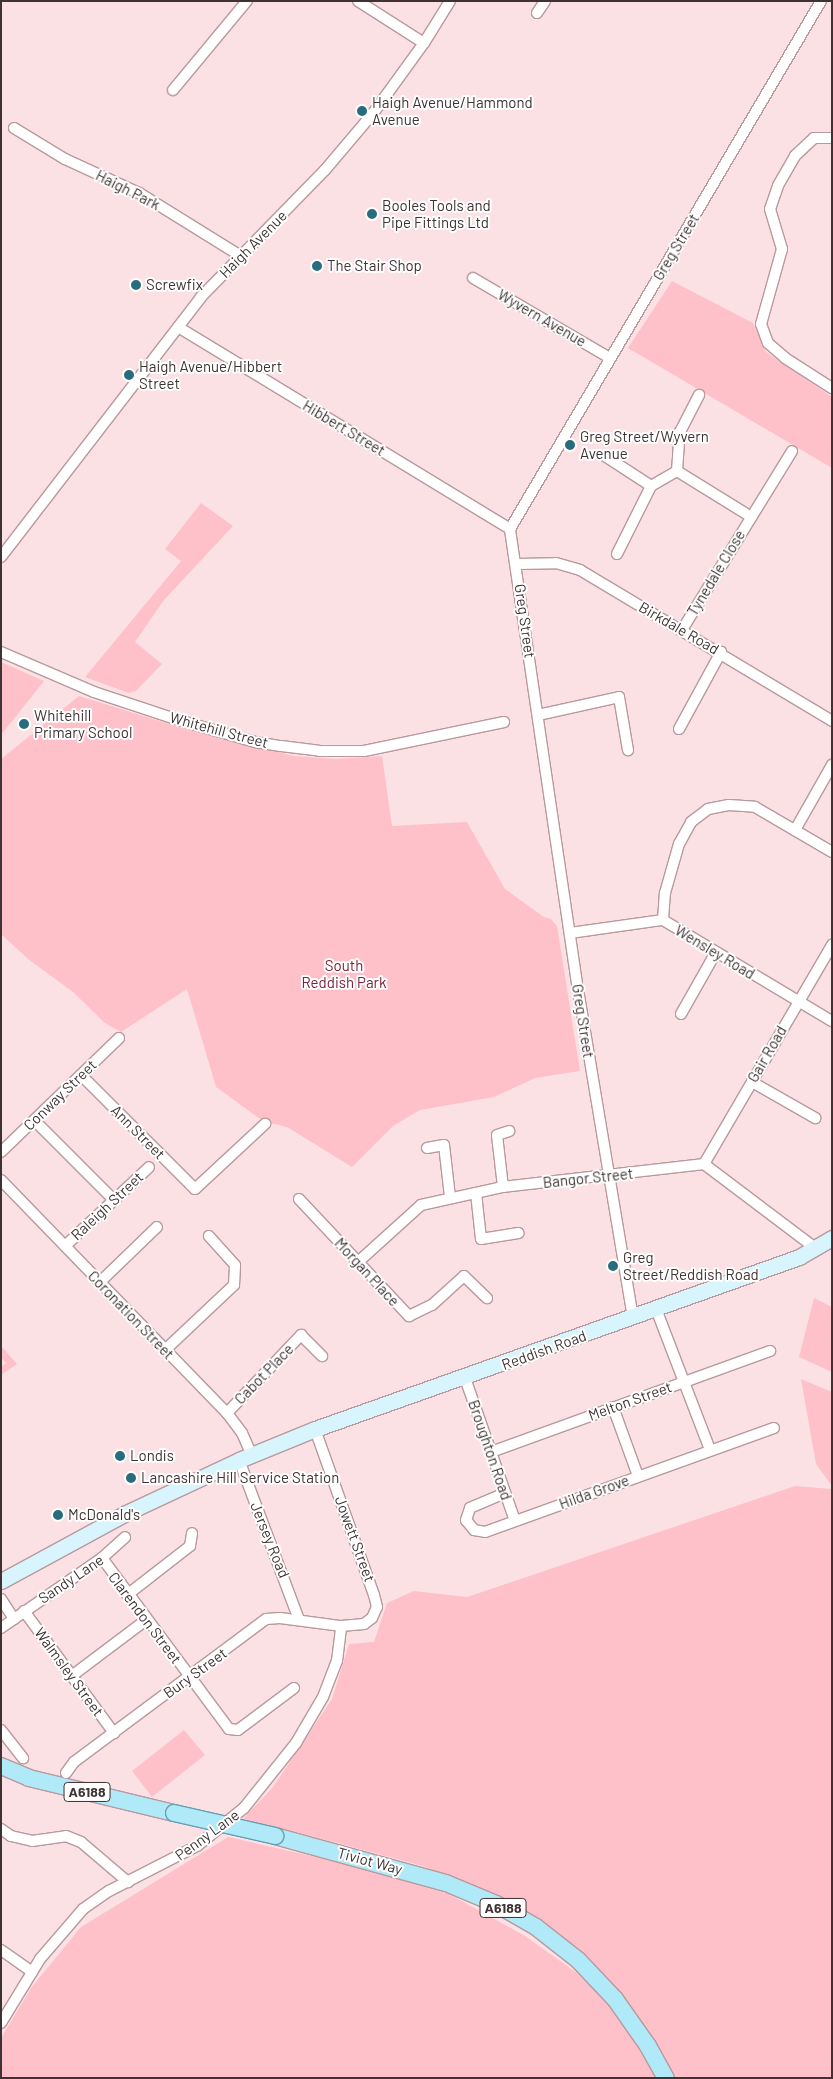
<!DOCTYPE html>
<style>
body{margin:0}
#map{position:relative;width:833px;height:2079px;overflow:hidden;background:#fce1e4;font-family:Barlow,sans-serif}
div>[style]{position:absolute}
.green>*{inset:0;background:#fec1c9}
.roads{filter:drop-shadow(1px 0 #b8999d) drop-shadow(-1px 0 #b8999d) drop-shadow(0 1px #b8999d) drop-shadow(0 -1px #b8999d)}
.minor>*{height:10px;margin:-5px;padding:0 5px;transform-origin:5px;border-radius:5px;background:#fff}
.secondary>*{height:15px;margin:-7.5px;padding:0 7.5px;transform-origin:7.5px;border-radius:7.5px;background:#d8f4fc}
.primary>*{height:16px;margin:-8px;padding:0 8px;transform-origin:8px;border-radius:8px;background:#b0e9f8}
.bridges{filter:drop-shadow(1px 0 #679fb0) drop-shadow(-1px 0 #679fb0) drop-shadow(0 1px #679fb0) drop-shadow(0 -1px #679fb0)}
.primary-bridge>*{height:16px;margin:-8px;padding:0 8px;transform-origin:8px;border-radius:8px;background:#b0e9f8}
.dots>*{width:14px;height:14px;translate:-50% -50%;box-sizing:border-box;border:2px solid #fff;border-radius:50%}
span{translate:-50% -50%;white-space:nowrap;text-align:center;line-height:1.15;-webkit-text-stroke:4px #fff;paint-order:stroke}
.shield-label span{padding:1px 4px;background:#fff;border:1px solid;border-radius:4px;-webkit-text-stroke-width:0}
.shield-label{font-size:14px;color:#3f3233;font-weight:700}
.poi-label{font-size:15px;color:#3f3233}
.left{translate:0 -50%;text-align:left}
.street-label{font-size:15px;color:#3f3233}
.park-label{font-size:15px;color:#792136}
.frame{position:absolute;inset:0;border:2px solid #3f3233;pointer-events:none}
</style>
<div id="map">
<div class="green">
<i style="clip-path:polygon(672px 281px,753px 323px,766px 352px,832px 397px,832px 468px,628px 348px)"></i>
<i style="clip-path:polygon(201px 503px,233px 526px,164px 600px,135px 642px,162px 664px,136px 691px,129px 693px,85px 677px,181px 561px,165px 549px)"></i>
<i style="clip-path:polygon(1px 662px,44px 681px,1px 735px)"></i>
<i style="clip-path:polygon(79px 696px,182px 728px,294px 756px,335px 759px,382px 756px,392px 826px,467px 822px,505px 889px,544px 917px,551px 919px,557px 926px,580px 1071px,535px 1078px,494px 1097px,420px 1110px,393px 1126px,352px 1167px,287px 1127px,263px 1121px,216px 1087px,187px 989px,121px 1032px,105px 1023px,73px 992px,28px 959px,1px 934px,1px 759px)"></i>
<i style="clip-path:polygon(814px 1298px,832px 1307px,832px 1372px,799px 1357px)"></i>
<i style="clip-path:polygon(1px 1346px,17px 1364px,1px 1375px,1px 1367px,6px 1363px,1px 1358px)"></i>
<i style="clip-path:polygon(801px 1379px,832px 1392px,832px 1486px,816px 1464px)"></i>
<i style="clip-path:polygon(795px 1486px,832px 1489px,832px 2078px,674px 2078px,631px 2006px,612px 1984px,508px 1902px,423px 1866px,289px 1830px,241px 1821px,273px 1787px,332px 1699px,349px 1644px,374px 1642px,387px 1603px,414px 1591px,467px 1597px)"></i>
<i style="clip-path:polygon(184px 1730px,205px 1755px,152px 1797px,132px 1771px)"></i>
<i style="clip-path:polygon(228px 1837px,343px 1863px,449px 1894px,525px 1936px,577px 1973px,612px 2007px,657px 2078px,1px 2078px,1px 2038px,31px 1988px,81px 1927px)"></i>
</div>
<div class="roads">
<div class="minor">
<i style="left:358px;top:1px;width:78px;rotate:32.5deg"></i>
<i style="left:537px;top:13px;width:14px;rotate:-56deg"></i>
<i style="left:173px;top:90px;width:116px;rotate:-50.3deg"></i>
<i style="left:14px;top:128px;width:60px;rotate:31.3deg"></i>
<i style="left:65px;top:159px;width:81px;rotate:24.7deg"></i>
<i style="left:139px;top:193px;width:118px;rotate:31.8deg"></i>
<i style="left:832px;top:138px;width:18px;rotate:180deg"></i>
<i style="left:814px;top:138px;width:26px;rotate:137deg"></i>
<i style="left:795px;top:156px;width:34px;rotate:120deg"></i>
<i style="left:778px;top:186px;width:24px;rotate:109deg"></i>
<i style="left:770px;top:209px;width:42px;rotate:73.3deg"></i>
<i style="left:782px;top:249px;width:78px;rotate:105.6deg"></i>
<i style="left:761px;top:324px;width:20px;rotate:70deg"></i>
<i style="left:768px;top:343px;width:23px;rotate:41deg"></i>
<i style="left:785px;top:358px;width:56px;rotate:32.6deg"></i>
<i style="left:473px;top:278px;width:159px;rotate:30.3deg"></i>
<i style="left:178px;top:327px;width:389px;rotate:31.3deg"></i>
<i style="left:605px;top:456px;width:55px;rotate:33.1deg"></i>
<i style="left:677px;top:471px;width:39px;rotate:-86deg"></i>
<i style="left:680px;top:432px;width:42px;rotate:-62.8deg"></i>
<i style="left:617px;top:554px;width:76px;rotate:-63.4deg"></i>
<i style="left:651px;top:486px;width:30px;rotate:-30deg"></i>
<i style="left:677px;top:471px;width:86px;rotate:31.7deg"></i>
<i style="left:1px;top:557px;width:328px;rotate:-52.4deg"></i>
<i style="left:201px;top:297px;width:177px;rotate:-45.7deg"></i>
<i style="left:325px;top:170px;width:76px;rotate:-49.8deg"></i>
<i style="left:374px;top:112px;width:85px;rotate:-54.1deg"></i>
<i style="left:424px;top:43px;width:49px;rotate:-58.2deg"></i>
<i style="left:517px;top:564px;width:39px;rotate:-1deg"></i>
<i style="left:556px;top:563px;width:25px;rotate:16deg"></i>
<i style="left:580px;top:570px;width:294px;rotate:30.9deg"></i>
<i style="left:682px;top:630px;width:210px;rotate:-58.4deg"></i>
<i style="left:1px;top:652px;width:101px;rotate:23.3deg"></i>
<i style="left:94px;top:692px;width:85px;rotate:18.4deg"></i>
<i style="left:175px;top:719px;width:83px;rotate:16deg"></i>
<i style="left:255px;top:742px;width:26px;rotate:9deg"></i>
<i style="left:281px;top:746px;width:38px;rotate:7deg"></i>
<i style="left:319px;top:751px;width:45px"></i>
<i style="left:364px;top:751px;width:143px;rotate:-11.7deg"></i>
<i style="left:538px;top:715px;width:83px;rotate:-12.5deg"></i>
<i style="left:619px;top:697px;width:54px;rotate:80.4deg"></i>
<i style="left:679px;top:729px;width:88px;rotate:-61.4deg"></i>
<i style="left:795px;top:830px;width:75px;rotate:-60.4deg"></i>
<i style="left:663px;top:920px;width:27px;rotate:-86deg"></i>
<i style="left:665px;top:893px;width:51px;rotate:-74.1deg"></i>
<i style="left:679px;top:844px;width:25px;rotate:-61deg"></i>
<i style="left:691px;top:822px;width:21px;rotate:-37deg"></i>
<i style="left:708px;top:809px;width:21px;rotate:-11deg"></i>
<i style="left:729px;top:805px;width:26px;rotate:4deg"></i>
<i style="left:755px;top:807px;width:89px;rotate:30.3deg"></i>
<i style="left:570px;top:933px;width:94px;rotate:-8deg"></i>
<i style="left:663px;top:920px;width:197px;rotate:30.9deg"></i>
<i style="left:681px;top:1014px;width:69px;rotate:-60.5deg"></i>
<i style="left:81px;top:1075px;width:161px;rotate:45deg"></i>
<i style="left:195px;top:1189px;width:96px;rotate:-42.9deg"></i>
<i style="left:752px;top:1082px;width:73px;rotate:29.7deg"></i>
<i style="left:35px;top:1121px;width:112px;rotate:45deg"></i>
<i style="left:427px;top:1148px;width:17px;rotate:-10deg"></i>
<i style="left:444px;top:1145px;width:52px;rotate:83.4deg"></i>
<i style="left:1px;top:1152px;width:164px;rotate:-44deg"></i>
<i style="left:704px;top:1164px;width:254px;rotate:-59.7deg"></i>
<i style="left:1px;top:1180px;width:325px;rotate:45.9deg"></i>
<i style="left:227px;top:1413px;width:25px;rotate:53deg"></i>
<i style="left:242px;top:1433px;width:24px;rotate:66deg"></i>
<i style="left:503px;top:1187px;width:52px;rotate:-96.6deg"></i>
<i style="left:497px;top:1135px;width:13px;rotate:-18deg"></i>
<i style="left:476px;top:1193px;width:46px;rotate:83.8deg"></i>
<i style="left:481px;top:1239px;width:38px;rotate:-9deg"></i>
<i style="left:299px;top:1199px;width:161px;rotate:46.8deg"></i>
<i style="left:409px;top:1316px;width:25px;rotate:-26deg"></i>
<i style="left:432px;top:1305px;width:43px;rotate:-42.2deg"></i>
<i style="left:464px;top:1276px;width:32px;rotate:44deg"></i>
<i style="left:65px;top:1246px;width:115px;rotate:-43.2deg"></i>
<i style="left:358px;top:1262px;width:85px;rotate:-42.1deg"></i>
<i style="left:421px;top:1205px;width:84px;rotate:-12.4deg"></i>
<i style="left:503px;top:1187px;width:202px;rotate:-6.5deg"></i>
<i style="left:704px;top:1164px;width:139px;rotate:37.1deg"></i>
<i style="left:100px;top:1282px;width:79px;rotate:-44deg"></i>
<i style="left:656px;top:1309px;width:151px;rotate:69deg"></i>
<i style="left:633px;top:1318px;width:326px;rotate:-99.5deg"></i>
<i style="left:579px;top:997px;width:473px;rotate:-98.4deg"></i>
<i style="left:510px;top:529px;width:613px;rotate:-59.5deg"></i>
<i style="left:165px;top:1350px;width:95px;rotate:-43.3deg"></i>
<i style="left:234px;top:1285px;width:20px;rotate:-87deg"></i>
<i style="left:235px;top:1265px;width:39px;rotate:-132deg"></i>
<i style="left:465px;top:1378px;width:151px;rotate:70.7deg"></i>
<i style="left:613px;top:1407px;width:73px;rotate:70.1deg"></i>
<i style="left:227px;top:1413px;width:108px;rotate:-46.5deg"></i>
<i style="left:301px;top:1335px;width:30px;rotate:45deg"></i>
<i style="left:491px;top:1452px;width:297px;rotate:-19.9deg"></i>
<i style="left:239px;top:1460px;width:171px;rotate:69.4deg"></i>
<i style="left:505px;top:1493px;width:38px;rotate:157deg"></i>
<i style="left:470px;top:1508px;width:13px;rotate:108deg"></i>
<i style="left:466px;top:1520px;width:13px;rotate:51deg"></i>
<i style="left:474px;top:1530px;width:11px;rotate:10deg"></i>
<i style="left:485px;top:1532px;width:307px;rotate:-19.8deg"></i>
<i style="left:102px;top:1558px;width:213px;rotate:53.4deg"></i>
<i style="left:229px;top:1729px;width:9px;rotate:6deg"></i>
<i style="left:238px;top:1730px;width:70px;rotate:-36.9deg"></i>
<i style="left:127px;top:1595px;width:80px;rotate:-37.9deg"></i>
<i style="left:190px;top:1546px;width:13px;rotate:-81deg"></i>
<i style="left:1px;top:1599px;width:24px;rotate:57deg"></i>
<i style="left:24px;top:1611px;width:152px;rotate:53.6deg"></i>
<i style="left:1px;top:1628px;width:123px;rotate:-34.7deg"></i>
<i style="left:102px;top:1558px;width:31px;rotate:-42deg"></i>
<i style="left:73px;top:1675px;width:91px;rotate:-37deg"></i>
<i style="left:1px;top:1730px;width:36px;rotate:52deg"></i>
<i style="left:66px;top:1773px;width:14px;rotate:-54deg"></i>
<i style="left:74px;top:1762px;width:239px;rotate:-36.7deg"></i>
<i style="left:266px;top:1619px;width:14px;rotate:-4deg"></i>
<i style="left:280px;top:1618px;width:62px;rotate:7.5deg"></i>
<i style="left:341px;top:1626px;width:23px;rotate:-5deg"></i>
<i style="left:364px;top:1624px;width:10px;rotate:-37deg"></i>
<i style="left:372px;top:1618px;width:12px;rotate:-66deg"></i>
<i style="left:377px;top:1607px;width:12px;rotate:-104deg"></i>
<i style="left:374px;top:1595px;width:176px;rotate:-109.6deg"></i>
<i style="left:1px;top:1829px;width:12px;rotate:35deg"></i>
<i style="left:11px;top:1836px;width:22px;rotate:13deg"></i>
<i style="left:32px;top:1841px;width:34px;rotate:-8deg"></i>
<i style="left:66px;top:1836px;width:16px;rotate:22deg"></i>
<i style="left:81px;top:1842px;width:62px;rotate:40.4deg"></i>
<i style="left:1px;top:1950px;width:38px;rotate:35deg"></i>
<i style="left:1px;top:2023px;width:75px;rotate:-58.6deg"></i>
<i style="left:40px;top:1959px;width:66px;rotate:-49.3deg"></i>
<i style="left:83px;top:1909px;width:32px;rotate:-35deg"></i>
<i style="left:109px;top:1891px;width:99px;rotate:-27.1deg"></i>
<i style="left:197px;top:1846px;width:60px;rotate:-39deg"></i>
<i style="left:244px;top:1808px;width:83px;rotate:-51.3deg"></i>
<i style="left:296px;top:1743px;width:53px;rotate:-59.6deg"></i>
<i style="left:323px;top:1697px;width:39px;rotate:-69deg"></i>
<i style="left:337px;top:1661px;width:35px;rotate:-83deg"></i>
</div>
<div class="secondary">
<i style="left:1px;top:1581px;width:142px;rotate:-28.5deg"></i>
<i style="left:126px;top:1513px;width:125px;rotate:-25.1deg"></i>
<i style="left:239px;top:1460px;width:82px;rotate:-22.2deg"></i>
<i style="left:315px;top:1429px;width:514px;rotate:-19.56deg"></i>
<i style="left:799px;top:1257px;width:38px;rotate:-30deg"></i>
</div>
<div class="primary">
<i style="left:1px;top:1766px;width:30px;rotate:23deg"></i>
<i style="left:29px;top:1778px;width:149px;rotate:13.6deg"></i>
<i style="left:275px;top:1836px;width:177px;rotate:15.4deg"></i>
<i style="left:446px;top:1883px;width:54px;rotate:22.8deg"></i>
<i style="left:496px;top:1904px;width:46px;rotate:29.9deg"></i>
<i style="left:536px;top:1927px;width:53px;rotate:38.2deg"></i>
<i style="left:578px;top:1960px;width:54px;rotate:46.5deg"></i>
<i style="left:615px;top:1999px;width:57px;rotate:54.9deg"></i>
<i style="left:648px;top:2046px;width:37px;rotate:61deg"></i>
</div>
</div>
<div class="bridges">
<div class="primary-bridge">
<i style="left:174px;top:1813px;width:104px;rotate:12.8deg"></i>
</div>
</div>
<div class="dots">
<i style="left:362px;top:111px;background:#286c7d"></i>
<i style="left:372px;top:214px;background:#286c7d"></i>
<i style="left:317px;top:266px;background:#286c7d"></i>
<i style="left:136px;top:285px;background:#286c7d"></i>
<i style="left:129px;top:375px;background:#286c7d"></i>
<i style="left:570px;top:445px;background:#286c7d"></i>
<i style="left:24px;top:724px;background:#286c7d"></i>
<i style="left:613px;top:1266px;background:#286c7d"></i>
<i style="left:120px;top:1456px;background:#286c7d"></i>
<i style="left:131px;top:1478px;background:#286c7d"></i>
<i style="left:58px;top:1515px;background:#286c7d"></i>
</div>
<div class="shield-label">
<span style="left:87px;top:1792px">A6188</span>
<span style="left:503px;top:1908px">A6188</span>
</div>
<div class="poi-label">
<span class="left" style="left:372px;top:111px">Haigh Avenue/Hammond<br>Avenue</span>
<span class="left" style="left:382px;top:214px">Booles Tools and<br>Pipe Fittings Ltd</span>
<span class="left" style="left:327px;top:266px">The Stair Shop</span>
<span class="left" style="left:146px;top:285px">Screwfix</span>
<span class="left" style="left:139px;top:375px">Haigh Avenue/Hibbert<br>Street</span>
<span class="left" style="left:580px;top:445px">Greg Street/Wyvern<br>Avenue</span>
<span class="left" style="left:34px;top:724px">Whitehill<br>Primary School</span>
<span class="left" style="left:623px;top:1266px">Greg<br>Street/Reddish Road</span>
<span class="left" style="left:130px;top:1456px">Londis</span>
<span class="left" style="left:141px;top:1478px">Lancashire Hill Service Station</span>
<span class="left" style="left:68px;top:1515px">McDonald's</span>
</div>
<div class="street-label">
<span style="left:128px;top:190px;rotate:27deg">Haigh Park</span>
<span style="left:253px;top:244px;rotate:-45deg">Haigh Avenue</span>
<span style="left:676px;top:247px;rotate:-59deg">Greg Street</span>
<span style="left:542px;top:318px;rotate:30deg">Wyvern Avenue</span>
<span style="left:344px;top:428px;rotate:31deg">Hibbert Street</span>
<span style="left:716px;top:573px;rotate:-59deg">Tynedale Close</span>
<span style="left:525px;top:621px;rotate:82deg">Greg Street</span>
<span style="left:679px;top:628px;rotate:30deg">Birkdale Road</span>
<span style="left:219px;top:730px;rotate:15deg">Whitehill Street</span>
<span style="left:715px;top:952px;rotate:31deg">Wensley Road</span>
<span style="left:583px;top:1021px;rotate:81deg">Greg Street</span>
<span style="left:767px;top:1054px;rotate:-60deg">Gair Road</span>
<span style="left:60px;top:1095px;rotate:-44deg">Conway Street</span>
<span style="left:138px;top:1132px;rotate:45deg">Ann Street</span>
<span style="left:588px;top:1178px;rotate:-6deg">Bangor Street</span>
<span style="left:107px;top:1206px;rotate:-43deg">Raleigh Street</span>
<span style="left:367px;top:1272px;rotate:47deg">Morgan Place</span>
<span style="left:131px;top:1315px;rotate:46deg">Coronation Street</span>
<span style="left:544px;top:1350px;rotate:-20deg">Reddish Road</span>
<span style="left:264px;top:1374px;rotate:-46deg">Cabot Place</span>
<span style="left:630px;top:1401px;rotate:-20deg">Melton Street</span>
<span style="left:490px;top:1450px;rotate:71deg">Broughton Road</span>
<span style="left:594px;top:1492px;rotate:-20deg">Hilda Grove</span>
<span style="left:355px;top:1539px;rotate:70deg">Jowett Street</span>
<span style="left:270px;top:1540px;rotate:68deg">Jersey Road</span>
<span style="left:71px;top:1579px;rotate:-34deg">Sandy Lane</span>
<span style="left:145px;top:1618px;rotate:53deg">Clarendon Street</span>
<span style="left:69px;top:1672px;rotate:54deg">Walmsley Street</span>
<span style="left:195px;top:1673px;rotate:-36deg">Bury Street</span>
<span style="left:207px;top:1835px;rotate:-36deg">Penny Lane</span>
<span style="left:370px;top:1861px;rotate:15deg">Tiviot Way</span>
</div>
<div class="park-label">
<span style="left:344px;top:974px">South<br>Reddish Park</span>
</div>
<div class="frame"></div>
</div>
